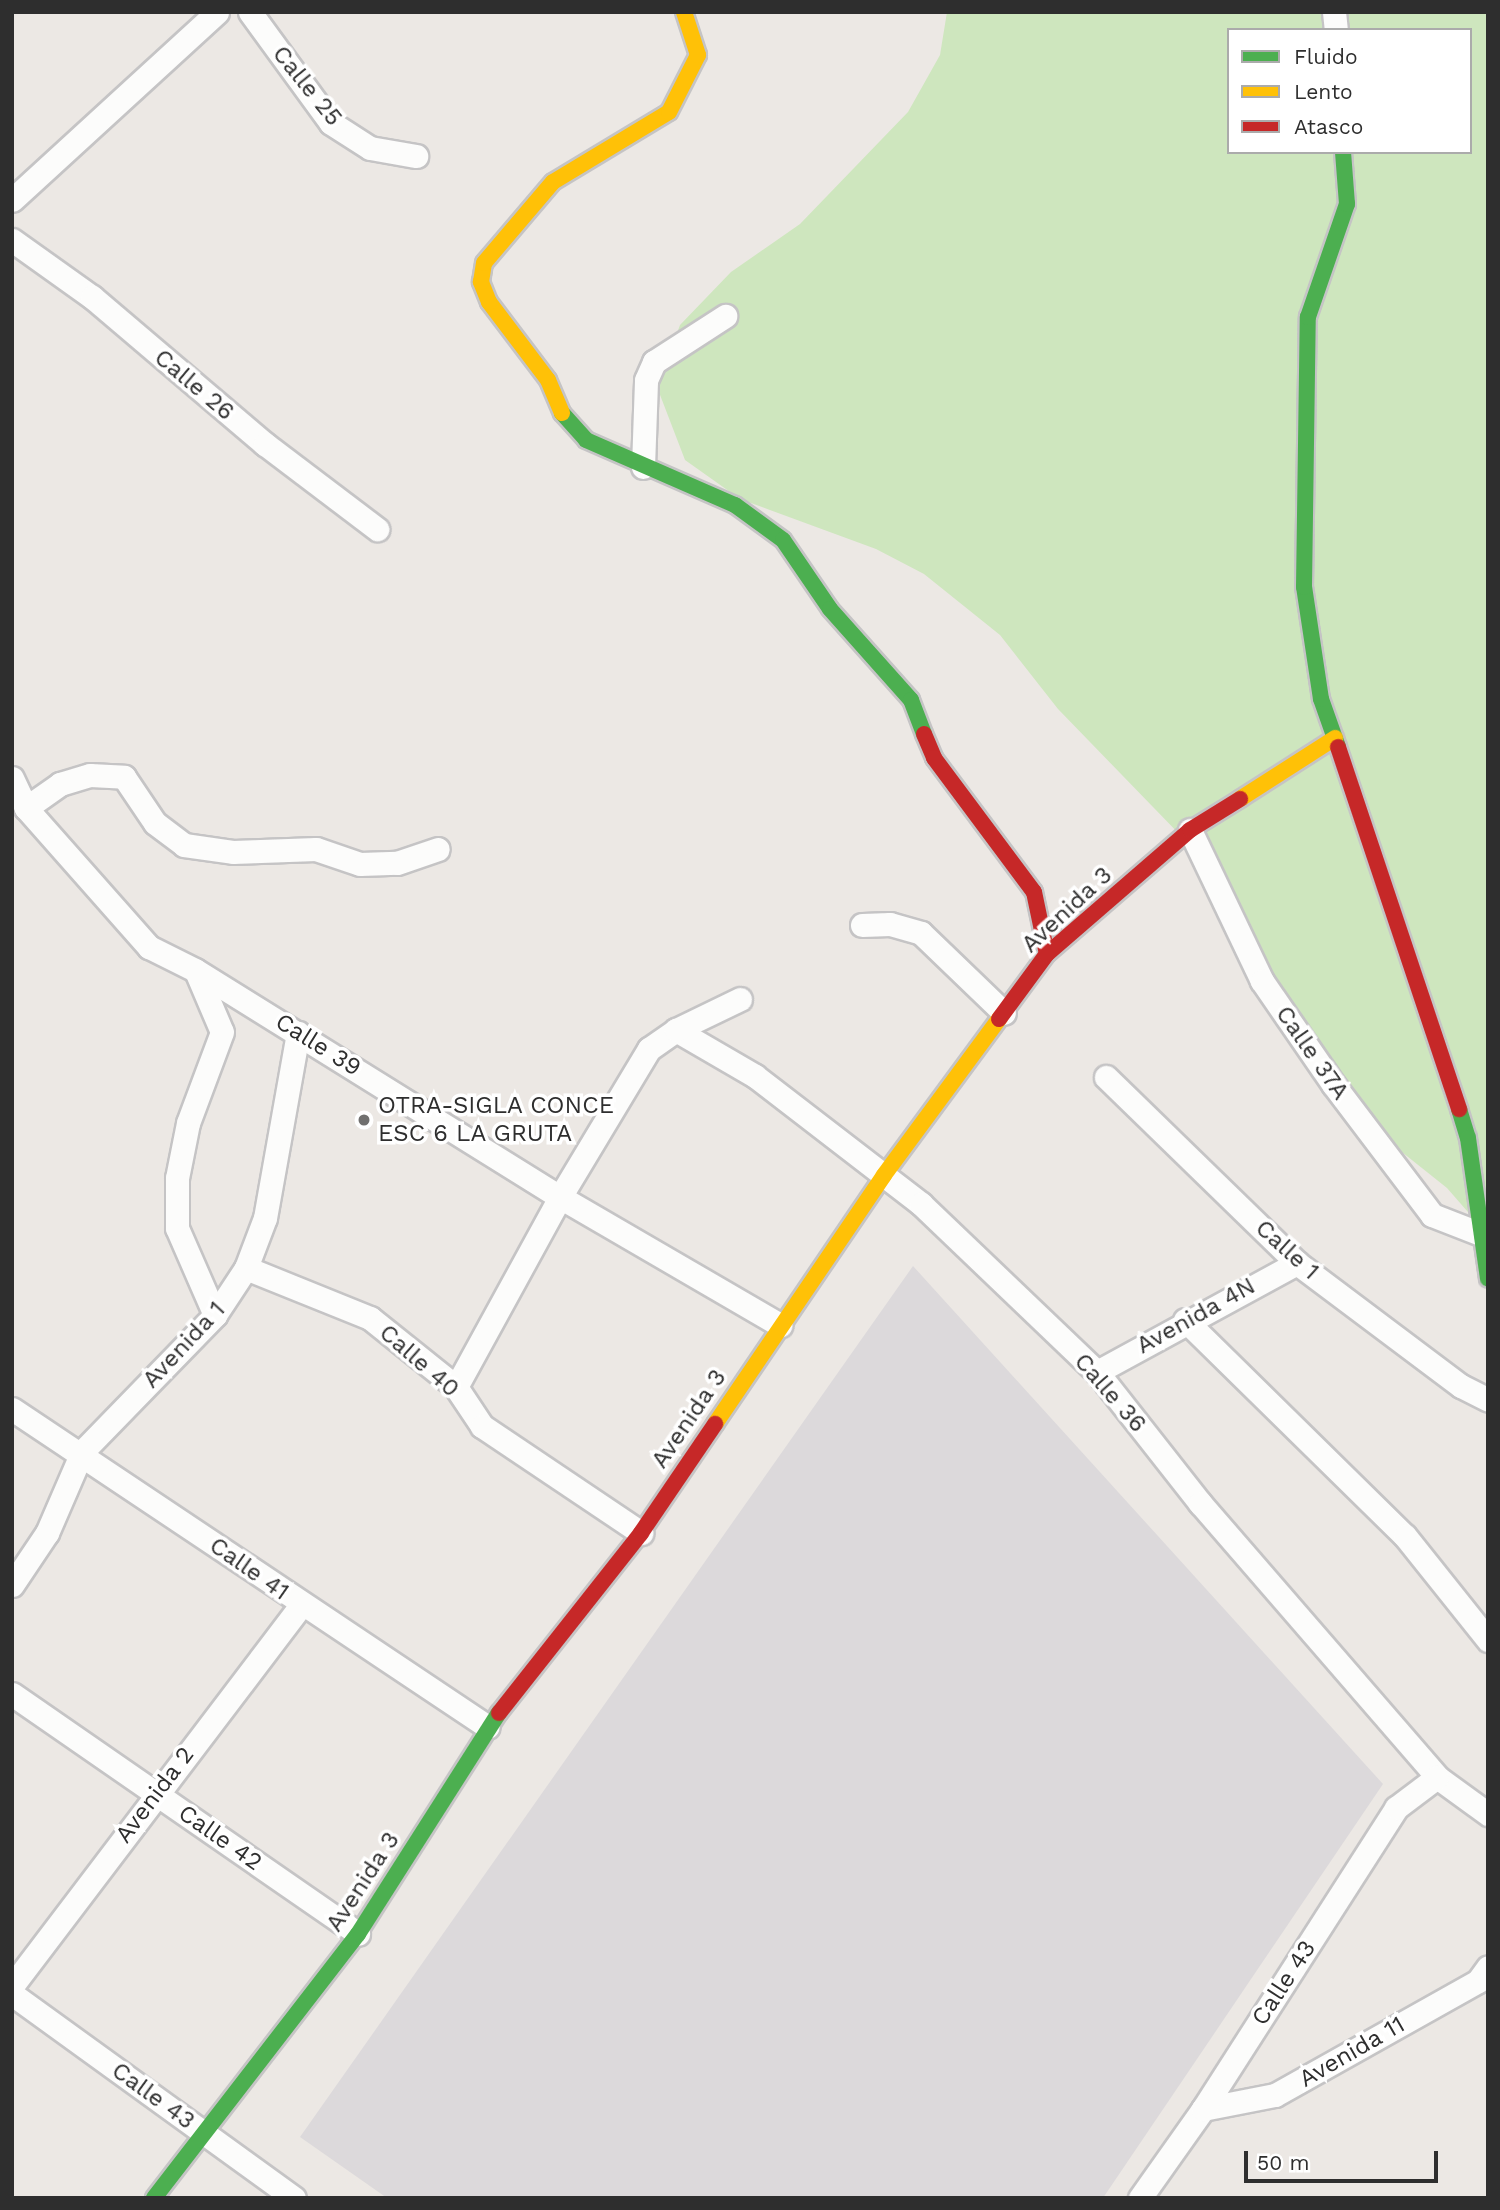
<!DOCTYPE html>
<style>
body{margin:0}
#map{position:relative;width:1500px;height:2210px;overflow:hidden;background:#ece8e4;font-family:"Work Sans",sans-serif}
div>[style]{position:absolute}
.industrial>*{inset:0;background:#dcd9db}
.green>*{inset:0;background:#cee6be}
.roads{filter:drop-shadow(2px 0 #c5c4c5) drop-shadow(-2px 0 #c5c4c5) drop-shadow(0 2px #c5c4c5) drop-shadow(0 -2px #c5c4c5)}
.street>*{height:23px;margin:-11.5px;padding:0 11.5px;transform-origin:11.5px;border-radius:11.5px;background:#fcfcfb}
.fast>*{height:16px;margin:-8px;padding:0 8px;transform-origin:8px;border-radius:8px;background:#4caf50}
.slow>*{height:16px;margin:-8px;padding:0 8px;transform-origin:8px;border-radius:8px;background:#ffc107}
.jam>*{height:16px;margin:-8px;padding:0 8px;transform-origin:8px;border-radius:8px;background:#c62828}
.dots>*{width:19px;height:19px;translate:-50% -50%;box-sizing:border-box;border:4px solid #fff;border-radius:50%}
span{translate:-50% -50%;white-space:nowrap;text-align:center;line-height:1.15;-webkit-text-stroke:7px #fff;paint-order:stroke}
.street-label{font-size:24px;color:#2e2e2e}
.poi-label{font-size:24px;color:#2e2e2e}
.left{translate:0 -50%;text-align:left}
.frame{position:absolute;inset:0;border:14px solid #2e2e2e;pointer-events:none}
.legend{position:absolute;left:1227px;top:28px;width:245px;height:126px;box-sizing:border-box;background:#fff;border:2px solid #ababab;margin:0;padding:9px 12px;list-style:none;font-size:21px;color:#2e2e2e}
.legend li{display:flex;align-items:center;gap:14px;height:35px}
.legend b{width:35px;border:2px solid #ababab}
.scale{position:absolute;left:1244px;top:2151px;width:194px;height:32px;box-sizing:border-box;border:4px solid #2e2e2e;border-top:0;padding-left:9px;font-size:21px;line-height:24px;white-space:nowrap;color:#2e2e2e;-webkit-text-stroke:5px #fff;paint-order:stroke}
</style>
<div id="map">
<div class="industrial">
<i style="clip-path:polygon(913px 1266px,1383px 1784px,1103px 2198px,387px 2198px,300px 2137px)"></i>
</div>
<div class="green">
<i style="clip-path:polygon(evenodd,947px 12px,1488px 12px,1488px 1235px,1447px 1188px,1378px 1133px,1341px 1086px,1185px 840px,1058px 709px,1000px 635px,924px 574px,876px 549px,740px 499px,685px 460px,657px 387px,680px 325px,731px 272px,800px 224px,908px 112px,940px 55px,947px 12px,1229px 30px,1470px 30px,1470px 152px,1229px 152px,1229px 30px)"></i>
</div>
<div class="roads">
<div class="street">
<i style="left:250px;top:12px;width:137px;rotate:53.9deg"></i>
<i style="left:331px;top:123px;width:46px;rotate:32.7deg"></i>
<i style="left:370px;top:148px;width:47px;rotate:9.9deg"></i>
<i style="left:1334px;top:12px;width:18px;rotate:84deg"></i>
<i style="left:12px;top:200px;width:278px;rotate:-42.5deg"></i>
<i style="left:12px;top:240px;width:98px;rotate:35.5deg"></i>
<i style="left:92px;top:297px;width:227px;rotate:40.4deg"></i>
<i style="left:265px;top:444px;width:141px;rotate:37.2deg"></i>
<i style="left:643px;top:467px;width:87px;rotate:-88deg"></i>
<i style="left:646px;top:380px;width:20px;rotate:-66deg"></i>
<i style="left:654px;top:362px;width:85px;rotate:-32.9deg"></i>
<i style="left:12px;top:778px;width:33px;rotate:65deg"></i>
<i style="left:26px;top:808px;width:186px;rotate:48.5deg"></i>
<i style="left:149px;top:947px;width:51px;rotate:26.6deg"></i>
<i style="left:195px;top:970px;width:430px;rotate:31.9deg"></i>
<i style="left:560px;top:1197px;width:255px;rotate:30.2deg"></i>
<i style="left:26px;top:808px;width:42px;rotate:-35.2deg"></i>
<i style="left:60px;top:784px;width:31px;rotate:-17deg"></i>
<i style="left:90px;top:775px;width:34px;rotate:3deg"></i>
<i style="left:124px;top:777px;width:55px;rotate:56deg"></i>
<i style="left:155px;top:823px;width:36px;rotate:37deg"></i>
<i style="left:184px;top:845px;width:49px;rotate:8.1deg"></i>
<i style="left:233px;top:852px;width:83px;rotate:-2.1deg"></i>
<i style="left:316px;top:849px;width:46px;rotate:18.8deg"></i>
<i style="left:360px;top:864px;width:37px;rotate:-2deg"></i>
<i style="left:397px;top:863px;width:43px;rotate:-18.9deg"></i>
<i style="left:1190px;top:830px;width:167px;rotate:64.5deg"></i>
<i style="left:1262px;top:981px;width:125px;rotate:55.4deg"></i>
<i style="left:1333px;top:1084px;width:164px;rotate:52.9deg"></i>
<i style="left:1432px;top:1215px;width:53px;rotate:21.2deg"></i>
<i style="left:862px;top:925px;width:28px;rotate:-2deg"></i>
<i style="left:890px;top:924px;width:32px;rotate:16deg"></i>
<i style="left:921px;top:933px;width:115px;rotate:43.9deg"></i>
<i style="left:196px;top:971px;width:66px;rotate:66.9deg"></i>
<i style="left:222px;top:1032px;width:97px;rotate:110.5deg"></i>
<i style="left:188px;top:1123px;width:56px;rotate:101.3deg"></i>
<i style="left:177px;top:1178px;width:50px;rotate:90deg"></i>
<i style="left:177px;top:1228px;width:95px;rotate:66.4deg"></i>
<i style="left:676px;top:1030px;width:91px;rotate:30.2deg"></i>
<i style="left:755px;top:1076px;width:210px;rotate:37.6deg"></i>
<i style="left:921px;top:1204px;width:243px;rotate:43.7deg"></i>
<i style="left:1097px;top:1372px;width:167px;rotate:51.8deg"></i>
<i style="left:1200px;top:1503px;width:362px;rotate:49.1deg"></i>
<i style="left:1437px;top:1777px;width:63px;rotate:36deg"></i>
<i style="left:1106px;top:1077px;width:267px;rotate:44.2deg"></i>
<i style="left:1297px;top:1263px;width:205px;rotate:36.9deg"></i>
<i style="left:1461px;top:1386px;width:30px;rotate:27deg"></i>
<i style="left:246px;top:1268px;width:134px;rotate:22deg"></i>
<i style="left:370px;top:1318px;width:110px;rotate:38.7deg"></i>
<i style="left:456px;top:1387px;width:47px;rotate:56.3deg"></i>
<i style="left:482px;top:1426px;width:192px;rotate:33.9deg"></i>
<i style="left:1185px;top:1320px;width:308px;rotate:44.5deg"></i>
<i style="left:1405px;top:1536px;width:133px;rotate:51.4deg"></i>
<i style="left:1097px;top:1372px;width:228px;rotate:-28.6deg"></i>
<i style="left:456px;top:1387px;width:217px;rotate:-61.3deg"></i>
<i style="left:560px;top:1197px;width:173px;rotate:-59deg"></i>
<i style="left:649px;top:1049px;width:33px;rotate:-35deg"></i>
<i style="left:676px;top:1030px;width:71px;rotate:-25.8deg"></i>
<i style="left:12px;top:1409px;width:572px;rotate:33.75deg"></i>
<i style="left:12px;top:1585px;width:63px;rotate:-56.1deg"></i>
<i style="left:47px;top:1533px;width:88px;rotate:-66.6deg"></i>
<i style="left:82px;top:1452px;width:191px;rotate:-45.8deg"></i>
<i style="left:215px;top:1315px;width:56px;rotate:-56.6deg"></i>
<i style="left:246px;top:1268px;width:53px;rotate:-69.2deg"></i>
<i style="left:265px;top:1218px;width:188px;rotate:-79.9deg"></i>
<i style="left:12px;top:1694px;width:421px;rotate:34.7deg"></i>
<i style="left:12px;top:1986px;width:478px;rotate:-52.8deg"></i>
<i style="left:12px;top:1994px;width:348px;rotate:35.9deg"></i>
<i style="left:1203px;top:2109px;width:73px;rotate:-11deg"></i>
<i style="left:1275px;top:2095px;width:233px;rotate:-29.3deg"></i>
<i style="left:1478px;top:1981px;width:17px;rotate:-54deg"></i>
<i style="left:1140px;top:2198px;width:109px;rotate:-54.7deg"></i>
<i style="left:1203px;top:2109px;width:358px;rotate:-57.3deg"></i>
<i style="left:1396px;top:1808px;width:51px;rotate:-37.1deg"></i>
</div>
<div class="fast">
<i style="left:562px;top:413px;width:36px;rotate:48deg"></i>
<i style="left:586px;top:440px;width:163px;rotate:23.6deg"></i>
<i style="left:735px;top:505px;width:59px;rotate:36.1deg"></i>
<i style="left:783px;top:540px;width:83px;rotate:55.7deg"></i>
<i style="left:830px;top:609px;width:122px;rotate:48.3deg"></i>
<i style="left:911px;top:700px;width:36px;rotate:69deg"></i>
<i style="left:1338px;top:747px;width:51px;rotate:-109.5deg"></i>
<i style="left:1321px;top:699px;width:113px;rotate:-98.6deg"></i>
<i style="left:1304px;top:587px;width:270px;rotate:-89.2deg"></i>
<i style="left:1308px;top:317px;width:120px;rotate:-71deg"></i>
<i style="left:1347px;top:204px;width:52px;rotate:-94.4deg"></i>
<i style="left:1459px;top:1109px;width:30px;rotate:73deg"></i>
<i style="left:1468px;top:1138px;width:142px;rotate:81.9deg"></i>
<i style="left:154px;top:2198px;width:334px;rotate:-52.3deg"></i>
<i style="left:358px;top:1934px;width:262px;rotate:-57.5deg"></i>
</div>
<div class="slow">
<i style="left:562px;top:413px;width:36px;rotate:-113deg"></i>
<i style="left:548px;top:380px;width:98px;rotate:-127.1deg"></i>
<i style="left:489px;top:302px;width:22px;rotate:-112deg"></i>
<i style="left:481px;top:282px;width:19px;rotate:-81deg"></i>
<i style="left:484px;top:263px;width:106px;rotate:-49.6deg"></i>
<i style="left:553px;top:182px;width:135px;rotate:-31.1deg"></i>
<i style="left:669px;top:112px;width:64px;rotate:-63deg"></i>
<i style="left:698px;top:55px;width:45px;rotate:-108deg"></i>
<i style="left:1240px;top:799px;width:113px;rotate:-32.7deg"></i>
<i style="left:715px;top:1424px;width:301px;rotate:-55.8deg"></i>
<i style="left:884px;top:1175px;width:194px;rotate:-53.6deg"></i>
</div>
<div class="jam">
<i style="left:924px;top:734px;width:26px;rotate:67deg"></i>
<i style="left:934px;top:758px;width:167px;rotate:53.3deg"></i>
<i style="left:1034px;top:892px;width:63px;rotate:78.2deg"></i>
<i style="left:1338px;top:747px;width:382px;rotate:71.5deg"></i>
<i style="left:999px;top:1019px;width:81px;rotate:-53.6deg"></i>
<i style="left:1047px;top:954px;width:189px;rotate:-40.9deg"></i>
<i style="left:1190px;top:830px;width:59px;rotate:-31.8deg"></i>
<i style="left:499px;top:1713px;width:229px;rotate:-51.7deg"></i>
<i style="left:641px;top:1533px;width:132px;rotate:-55.8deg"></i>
</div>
</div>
<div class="dots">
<i style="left:364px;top:1120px;background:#706f6e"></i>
</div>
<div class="street-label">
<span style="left:307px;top:86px;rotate:51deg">Calle 25</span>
<span style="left:194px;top:385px;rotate:40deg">Calle 26</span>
<span style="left:1067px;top:910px;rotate:-43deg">Avenida 3</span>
<span style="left:318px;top:1045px;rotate:32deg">Calle 39</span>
<span style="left:1312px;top:1053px;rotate:55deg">Calle 37A</span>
<span style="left:1287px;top:1250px;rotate:42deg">Calle 1</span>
<span style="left:1196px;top:1316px;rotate:-29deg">Avenida 4N</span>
<span style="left:184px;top:1345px;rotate:-47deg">Avenida 1</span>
<span style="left:419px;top:1361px;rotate:41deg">Calle 40</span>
<span style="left:1110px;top:1393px;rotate:49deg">Calle 36</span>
<span style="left:689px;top:1419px;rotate:-56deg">Avenida 3</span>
<span style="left:249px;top:1569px;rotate:35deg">Calle 41</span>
<span style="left:155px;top:1795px;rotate:-53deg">Avenida 2</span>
<span style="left:220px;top:1838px;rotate:35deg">Calle 42</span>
<span style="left:363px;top:1882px;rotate:-57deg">Avenida 3</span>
<span style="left:1284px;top:1983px;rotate:-57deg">Calle 43</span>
<span style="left:1352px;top:2052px;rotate:-30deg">Avenida 11</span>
<span style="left:153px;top:2096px;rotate:36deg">Calle 43</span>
</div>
<div class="poi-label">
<span class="left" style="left:378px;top:1120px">OTRA-SIGLA CONCE<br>ESC 6 LA GRUTA</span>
</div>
<div class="frame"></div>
<ul class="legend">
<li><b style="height:9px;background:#4caf50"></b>Fluido</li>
<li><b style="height:9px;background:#ffc107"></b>Lento</li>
<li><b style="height:9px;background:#c62828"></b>Atasco</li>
</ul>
<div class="scale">50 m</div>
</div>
